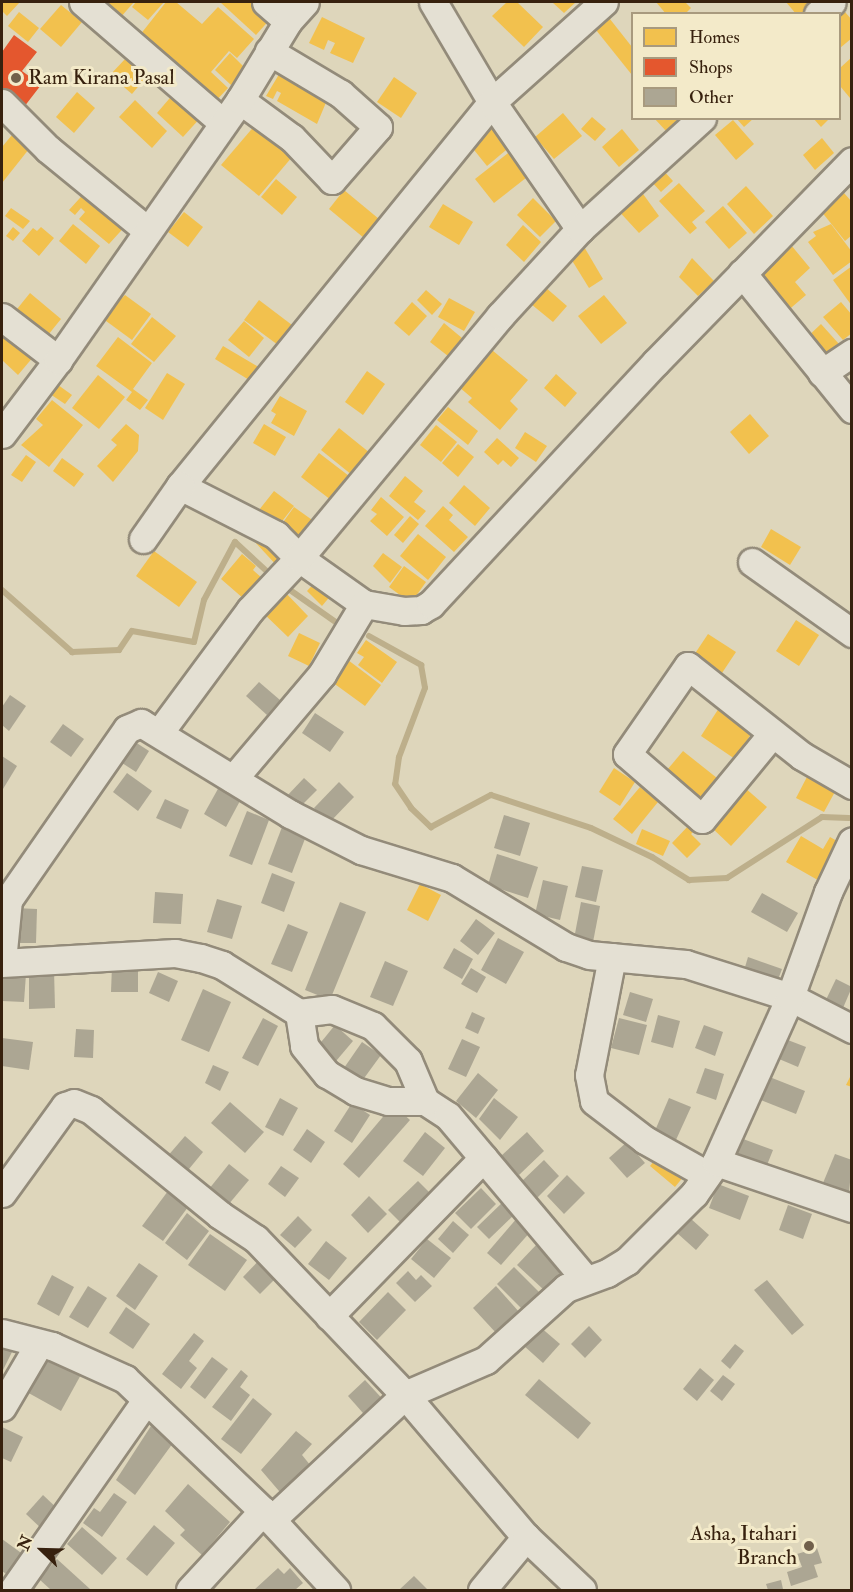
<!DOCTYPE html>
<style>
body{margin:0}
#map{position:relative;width:853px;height:1592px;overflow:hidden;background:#ded6bb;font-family:"IM FELL Double Pica",serif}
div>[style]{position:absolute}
.homes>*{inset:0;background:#f2c14e}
.shops>*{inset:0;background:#e4572e}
.stream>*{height:6px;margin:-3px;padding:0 3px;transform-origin:3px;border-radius:3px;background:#bdaf8b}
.building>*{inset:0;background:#aca693}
.roads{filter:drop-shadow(2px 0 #938b7a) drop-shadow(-2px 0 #938b7a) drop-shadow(0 2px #938b7a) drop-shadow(0 -2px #938b7a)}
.minor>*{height:27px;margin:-13.5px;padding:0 13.5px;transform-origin:13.5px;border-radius:13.5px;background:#e4e0d3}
.dots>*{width:16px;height:16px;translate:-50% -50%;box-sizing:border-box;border:3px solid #f3eac9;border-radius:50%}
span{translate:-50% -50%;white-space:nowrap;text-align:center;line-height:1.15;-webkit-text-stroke:6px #f3eac9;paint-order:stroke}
.poi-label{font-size:21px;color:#37210e}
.left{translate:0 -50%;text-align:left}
.right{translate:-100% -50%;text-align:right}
.frame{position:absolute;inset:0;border:3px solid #37210e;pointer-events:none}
.legend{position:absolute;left:631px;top:12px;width:210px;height:108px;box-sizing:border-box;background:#f3eac9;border:2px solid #a89a7e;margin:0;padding:8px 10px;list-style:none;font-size:18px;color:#37210e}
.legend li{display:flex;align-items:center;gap:12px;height:30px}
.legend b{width:30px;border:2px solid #a89a7e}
.north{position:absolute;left:12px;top:1520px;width:60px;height:60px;-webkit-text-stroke:4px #f3eac9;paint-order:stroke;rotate:293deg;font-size:16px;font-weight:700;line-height:24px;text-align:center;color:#37210e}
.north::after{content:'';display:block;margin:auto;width:21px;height:27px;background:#37210e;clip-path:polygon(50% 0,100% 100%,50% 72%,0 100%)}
</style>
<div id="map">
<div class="homes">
<i style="clip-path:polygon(2px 2px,20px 2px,7px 16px,2px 11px)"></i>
<i style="clip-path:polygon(100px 2px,134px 2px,120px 18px)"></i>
<i style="clip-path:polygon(136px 2px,164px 2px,148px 20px,132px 7px)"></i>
<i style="clip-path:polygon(166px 2px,176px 2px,202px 24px,218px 7px,254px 39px,237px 58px,229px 51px,211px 72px,228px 88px,211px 106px,136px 40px)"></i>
<i style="clip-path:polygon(220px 2px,255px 2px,272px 17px,256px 35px)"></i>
<i style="clip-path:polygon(507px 2px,517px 2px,543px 27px,524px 47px,492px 16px)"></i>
<i style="clip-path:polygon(552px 2px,576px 2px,564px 13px)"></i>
<i style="clip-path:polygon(656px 2px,685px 2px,691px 8px,685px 14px,666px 14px)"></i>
<i style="clip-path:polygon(786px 2px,823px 2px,810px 14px,796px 14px)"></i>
<i style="clip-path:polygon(61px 5px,82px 22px,61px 47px,40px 29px)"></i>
<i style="clip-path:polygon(19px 12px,39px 28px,28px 42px,8px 26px)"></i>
<i style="clip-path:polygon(845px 12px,852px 20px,852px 38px,840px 48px,840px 16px)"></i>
<i style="clip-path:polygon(606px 14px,632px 47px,632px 75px,592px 25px)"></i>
<i style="clip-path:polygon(322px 17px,365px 38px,353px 63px,330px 53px,335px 43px,328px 40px,324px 50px,309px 43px)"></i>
<i style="clip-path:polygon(230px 53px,246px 69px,231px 85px,215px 70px)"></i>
<i style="clip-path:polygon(852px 57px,852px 97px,850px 98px,840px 86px,840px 68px)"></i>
<i style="clip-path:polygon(126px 58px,147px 76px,132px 94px,110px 75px)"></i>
<i style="clip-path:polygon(281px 71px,330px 93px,317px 124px,277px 101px,281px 93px,277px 91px,273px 99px,266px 96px)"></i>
<i style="clip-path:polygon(394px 77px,417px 93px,401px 118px,377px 102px)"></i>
<i style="clip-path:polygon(77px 92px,95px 108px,74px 133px,56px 117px)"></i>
<i style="clip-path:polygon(175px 92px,202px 116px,183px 137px,157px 113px)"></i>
<i style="clip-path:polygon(135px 100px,167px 131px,152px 148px,119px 117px)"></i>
<i style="clip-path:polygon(563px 113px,582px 136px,554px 159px,535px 137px)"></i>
<i style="clip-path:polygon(592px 117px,606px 129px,595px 141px,581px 129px)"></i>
<i style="clip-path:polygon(654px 118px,679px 118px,666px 131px)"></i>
<i style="clip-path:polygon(736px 118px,754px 118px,744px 127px)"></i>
<i style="clip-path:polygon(813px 118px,830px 118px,821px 127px)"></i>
<i style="clip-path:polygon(733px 120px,754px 144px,736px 160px,715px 135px)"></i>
<i style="clip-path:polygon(256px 124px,298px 150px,259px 196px,221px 165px)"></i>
<i style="clip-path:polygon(495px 125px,511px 146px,487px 166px,470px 145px)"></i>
<i style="clip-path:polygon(622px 129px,639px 150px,619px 167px,602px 147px)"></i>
<i style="clip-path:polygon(12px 135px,29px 149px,2px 183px,2px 147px)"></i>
<i style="clip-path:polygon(822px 138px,834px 153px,815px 170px,803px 155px)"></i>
<i style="clip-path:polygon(512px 150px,531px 174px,494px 203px,475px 179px)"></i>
<i style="clip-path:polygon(662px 169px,673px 181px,661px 192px,650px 180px)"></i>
<i style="clip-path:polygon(276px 179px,297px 197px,282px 215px,261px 197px)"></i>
<i style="clip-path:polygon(679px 183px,705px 211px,692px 222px,697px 228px,690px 234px,659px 201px)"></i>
<i style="clip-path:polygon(746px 186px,773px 216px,754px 234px,727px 204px)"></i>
<i style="clip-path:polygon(638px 187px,659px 216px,639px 233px,615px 207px)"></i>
<i style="clip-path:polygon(89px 188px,129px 222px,109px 244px,79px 219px,85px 212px,81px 208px,75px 215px,69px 210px)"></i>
<i style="clip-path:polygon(344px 190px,379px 219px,364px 238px,329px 209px)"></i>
<i style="clip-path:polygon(844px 193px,852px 202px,852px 235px,845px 241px,821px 211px)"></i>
<i style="clip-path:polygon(533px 198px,556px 221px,540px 237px,517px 215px)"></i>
<i style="clip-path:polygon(443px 204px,473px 222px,459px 245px,429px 227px)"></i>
<i style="clip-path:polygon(723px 206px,747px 233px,729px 249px,705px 222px)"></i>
<i style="clip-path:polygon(11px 208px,30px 221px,23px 229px,5px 216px)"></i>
<i style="clip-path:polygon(184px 212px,203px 227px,188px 247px,168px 232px)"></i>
<i style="clip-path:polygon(73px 224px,100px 246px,86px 264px,59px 241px)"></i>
<i style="clip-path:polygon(831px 224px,852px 252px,852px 261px,833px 275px,808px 242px,816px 236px,813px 232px)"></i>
<i style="clip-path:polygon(523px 225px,541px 242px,524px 262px,506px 245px)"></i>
<i style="clip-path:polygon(13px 227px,20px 233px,13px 241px,6px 236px)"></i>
<i style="clip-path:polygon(41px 227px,54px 238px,39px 256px,22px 241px,33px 228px,37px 231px)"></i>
<i style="clip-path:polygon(583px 245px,603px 279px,589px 288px,568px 254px)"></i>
<i style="clip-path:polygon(791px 245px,810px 268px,795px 282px,806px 295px,785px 313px,757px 281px)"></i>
<i style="clip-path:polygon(692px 258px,714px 281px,698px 296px,679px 277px)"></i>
<i style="clip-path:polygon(852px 266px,852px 306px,833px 280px)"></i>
<i style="clip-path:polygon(545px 287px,567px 306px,553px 322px,531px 304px)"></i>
<i style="clip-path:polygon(426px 290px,442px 304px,432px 315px,417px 300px)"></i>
<i style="clip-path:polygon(30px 293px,61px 319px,44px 340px,13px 314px)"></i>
<i style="clip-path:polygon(125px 295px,151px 314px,132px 340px,102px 318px)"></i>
<i style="clip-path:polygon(604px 295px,627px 323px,601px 344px,578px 316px)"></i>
<i style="clip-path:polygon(449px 298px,475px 312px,464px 331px,438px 317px)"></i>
<i style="clip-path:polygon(259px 300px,292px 325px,278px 345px,244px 320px)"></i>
<i style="clip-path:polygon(412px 302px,427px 316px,409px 336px,394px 323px)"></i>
<i style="clip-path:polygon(841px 302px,852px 315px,852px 333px,843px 340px,823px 317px)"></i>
<i style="clip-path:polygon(152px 317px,176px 336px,154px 362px,131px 344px)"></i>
<i style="clip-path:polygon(244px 321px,264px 338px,249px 357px,228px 340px)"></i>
<i style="clip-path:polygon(444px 323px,462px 338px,448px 356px,430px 342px)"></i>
<i style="clip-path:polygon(821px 324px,839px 344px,822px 360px,804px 340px)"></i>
<i style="clip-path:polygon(2px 327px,34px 356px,18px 375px,2px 360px)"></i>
<i style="clip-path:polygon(118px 337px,152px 363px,133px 389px,148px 400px,140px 410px,126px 400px,132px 392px,96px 366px)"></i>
<i style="clip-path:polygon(223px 346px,262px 369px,254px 383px,215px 359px)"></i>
<i style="clip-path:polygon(492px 350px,528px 380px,510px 401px,518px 409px,500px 430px,468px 402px,472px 398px,459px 387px)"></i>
<i style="clip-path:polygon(367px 371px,385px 384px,363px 415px,345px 402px)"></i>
<i style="clip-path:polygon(167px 373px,185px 384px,163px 420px,145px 408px)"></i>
<i style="clip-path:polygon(556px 374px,577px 393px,565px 407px,544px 388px)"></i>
<i style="clip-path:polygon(98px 375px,125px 397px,99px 429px,72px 408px)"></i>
<i style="clip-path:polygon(54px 382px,72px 395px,65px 404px,47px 392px)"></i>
<i style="clip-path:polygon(280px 396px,307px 411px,294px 436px,271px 423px,276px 414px,271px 411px)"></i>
<i style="clip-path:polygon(52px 400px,83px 425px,49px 467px,21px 445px,43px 425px,36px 419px)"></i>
<i style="clip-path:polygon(448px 407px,478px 431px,468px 445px,437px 420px)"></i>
<i style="clip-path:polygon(750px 414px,769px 436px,749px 454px,730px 432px)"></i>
<i style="clip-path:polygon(126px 424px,139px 435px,138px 451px,113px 482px,97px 466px,117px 445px,111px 440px)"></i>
<i style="clip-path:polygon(264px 424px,286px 437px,275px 456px,253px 443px)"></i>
<i style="clip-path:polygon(436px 425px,457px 442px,441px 462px,420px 445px)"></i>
<i style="clip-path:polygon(339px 428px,370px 453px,352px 475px,321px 450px)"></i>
<i style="clip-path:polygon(525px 432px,547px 446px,536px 462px,515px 448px)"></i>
<i style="clip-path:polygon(497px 438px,519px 458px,511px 467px,503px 460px,498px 465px,484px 452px)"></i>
<i style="clip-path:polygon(458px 444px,474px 457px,458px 477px,442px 463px)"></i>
<i style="clip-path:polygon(319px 453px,349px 476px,331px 500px,301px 477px)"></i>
<i style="clip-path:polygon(26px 455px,36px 462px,22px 482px,11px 475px)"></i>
<i style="clip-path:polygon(62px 458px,84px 474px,74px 487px,53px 471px)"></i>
<i style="clip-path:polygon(405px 476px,423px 491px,414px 502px,426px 511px,418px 520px,389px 496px)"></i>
<i style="clip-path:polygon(464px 485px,490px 508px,475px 526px,449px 503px)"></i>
<i style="clip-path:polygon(274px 491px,294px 506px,276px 529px,260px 517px,263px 513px,259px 510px)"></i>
<i style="clip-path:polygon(381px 497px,404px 517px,387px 536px,370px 521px,377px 514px,371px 510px)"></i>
<i style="clip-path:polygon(443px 506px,453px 515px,449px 520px,468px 537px,454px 552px,425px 526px)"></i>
<i style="clip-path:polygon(294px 507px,315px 522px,297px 548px,276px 532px)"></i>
<i style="clip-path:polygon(410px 516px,419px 524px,403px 543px,394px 535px)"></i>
<i style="clip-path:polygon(771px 529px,801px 547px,790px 565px,761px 547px)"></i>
<i style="clip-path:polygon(264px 531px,289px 558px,279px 568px,254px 541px)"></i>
<i style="clip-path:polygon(418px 534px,446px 557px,428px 580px,400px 556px)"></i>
<i style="clip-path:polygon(154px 551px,197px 582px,179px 607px,136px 576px)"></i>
<i style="clip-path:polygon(383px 553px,402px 567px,390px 583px,373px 566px)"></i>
<i style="clip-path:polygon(242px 554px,256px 566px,253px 570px,262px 578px,244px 599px,221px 579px)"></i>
<i style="clip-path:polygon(404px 566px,426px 582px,411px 603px,389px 587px)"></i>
<i style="clip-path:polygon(317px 580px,332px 594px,322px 606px,307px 591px)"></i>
<i style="clip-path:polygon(282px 589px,308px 616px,288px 637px,261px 611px)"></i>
<i style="clip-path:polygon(796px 620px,819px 635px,799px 666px,776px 651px)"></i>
<i style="clip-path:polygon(299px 633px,320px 643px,309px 666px,288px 656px)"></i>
<i style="clip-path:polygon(708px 634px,736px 652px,720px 676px,692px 658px)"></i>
<i style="clip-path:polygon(366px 640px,397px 662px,382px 683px,358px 665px,364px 657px,357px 653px)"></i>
<i style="clip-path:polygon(348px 660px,381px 685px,365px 706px,332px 682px)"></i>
<i style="clip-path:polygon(719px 708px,753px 731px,735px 759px,701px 736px)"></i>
<i style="clip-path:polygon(683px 751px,717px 778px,697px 803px,662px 776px)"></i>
<i style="clip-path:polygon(614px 768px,635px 782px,620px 806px,599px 792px)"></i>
<i style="clip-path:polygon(809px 773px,837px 788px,824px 812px,796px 798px)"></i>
<i style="clip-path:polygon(640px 787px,658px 802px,632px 834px,613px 819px)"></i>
<i style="clip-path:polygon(744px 787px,767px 807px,731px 846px,709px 825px)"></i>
<i style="clip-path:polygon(690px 824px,696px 829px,691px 834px,701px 844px,687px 858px,672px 843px)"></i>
<i style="clip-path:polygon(642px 829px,670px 841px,663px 856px,636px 844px)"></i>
<i style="clip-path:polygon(801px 836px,823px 849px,830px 837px,844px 845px,823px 883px,786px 862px)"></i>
<i style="clip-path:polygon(420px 884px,441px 895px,428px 921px,407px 910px)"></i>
<i style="clip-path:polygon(852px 1073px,852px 1087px,846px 1085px)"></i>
<i style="clip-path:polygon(662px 1151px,688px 1171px,675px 1187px,650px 1166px)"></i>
</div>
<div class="shops">
<i style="clip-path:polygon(14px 35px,37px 52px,22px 71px,41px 85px,24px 107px,2px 90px,2px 52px)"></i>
</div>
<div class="stream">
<i style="left:2px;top:590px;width:94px;rotate:41.5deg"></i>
<i style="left:72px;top:652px;width:47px;rotate:-2.4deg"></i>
<i style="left:119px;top:650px;width:23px;rotate:-56deg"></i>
<i style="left:132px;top:631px;width:63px;rotate:10.1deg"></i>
<i style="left:194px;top:642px;width:43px;rotate:-76.6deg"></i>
<i style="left:204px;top:600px;width:66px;rotate:-61.9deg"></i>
<i style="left:235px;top:542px;width:50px;rotate:42.6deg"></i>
<i style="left:290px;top:590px;width:57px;rotate:35.1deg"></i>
<i style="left:369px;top:636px;width:60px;rotate:29.1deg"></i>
<i style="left:421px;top:665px;width:23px;rotate:80deg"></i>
<i style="left:425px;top:688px;width:74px;rotate:110.6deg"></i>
<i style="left:399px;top:757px;width:27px;rotate:98deg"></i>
<i style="left:395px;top:784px;width:29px;rotate:56deg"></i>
<i style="left:411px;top:808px;width:28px;rotate:44deg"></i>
<i style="left:431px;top:827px;width:68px;rotate:-28.1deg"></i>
<i style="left:491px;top:795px;width:105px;rotate:18.3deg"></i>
<i style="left:591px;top:828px;width:68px;rotate:25.4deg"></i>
<i style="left:652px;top:857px;width:44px;rotate:31.9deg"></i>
<i style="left:689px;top:880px;width:38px;rotate:-3deg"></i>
<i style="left:727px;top:878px;width:113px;rotate:-32.7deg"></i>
<i style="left:822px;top:817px;width:27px;rotate:2deg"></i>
</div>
<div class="building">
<i style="clip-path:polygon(259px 682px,280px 700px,267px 715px,246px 696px)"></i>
<i style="clip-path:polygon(10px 695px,26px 706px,9px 731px,2px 725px,2px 707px)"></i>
<i style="clip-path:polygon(315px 713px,344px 732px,330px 752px,302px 733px)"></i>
<i style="clip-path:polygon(63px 724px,84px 739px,71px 757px,50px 742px)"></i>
<i style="clip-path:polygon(132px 740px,149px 751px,136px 772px,119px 761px)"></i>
<i style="clip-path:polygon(2px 756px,17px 766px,3px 789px,2px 788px)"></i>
<i style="clip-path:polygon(127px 773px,152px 791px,138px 811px,113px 792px)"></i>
<i style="clip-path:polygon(304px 778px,317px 790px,297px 810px,285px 798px)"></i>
<i style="clip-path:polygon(339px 782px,354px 797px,329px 823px,314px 808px)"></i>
<i style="clip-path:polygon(219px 787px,241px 799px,226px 827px,204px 814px)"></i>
<i style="clip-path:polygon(165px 799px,189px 810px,181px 829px,156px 818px)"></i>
<i style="clip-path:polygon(247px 811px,269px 820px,252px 865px,229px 856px)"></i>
<i style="clip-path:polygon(504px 815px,530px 823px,520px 856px,494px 848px)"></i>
<i style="clip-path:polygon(282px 827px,306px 836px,292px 873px,268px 864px)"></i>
<i style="clip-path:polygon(497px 854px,538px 867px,528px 898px,488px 885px)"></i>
<i style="clip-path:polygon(582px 866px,603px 870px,596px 902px,575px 897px)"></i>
<i style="clip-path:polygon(272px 873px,295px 882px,284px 912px,261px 903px)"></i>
<i style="clip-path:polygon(543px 880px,568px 886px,560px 920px,535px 914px)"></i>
<i style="clip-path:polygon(155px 892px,183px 894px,181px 924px,153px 923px)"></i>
<i style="clip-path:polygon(762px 893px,798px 913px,787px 932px,751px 912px)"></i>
<i style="clip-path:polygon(217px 899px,242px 906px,232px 939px,207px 932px)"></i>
<i style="clip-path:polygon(340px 902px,366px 912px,330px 1000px,305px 990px)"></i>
<i style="clip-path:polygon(581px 902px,600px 906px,593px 942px,574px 939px)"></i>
<i style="clip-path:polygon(15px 908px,37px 909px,36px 943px,14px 943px)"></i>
<i style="clip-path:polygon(476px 919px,495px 933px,478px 955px,460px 941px)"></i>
<i style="clip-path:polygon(288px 924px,308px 932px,292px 972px,271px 964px)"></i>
<i style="clip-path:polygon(498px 938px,524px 952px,506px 984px,481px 970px)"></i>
<i style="clip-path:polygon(454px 948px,473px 959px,462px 979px,443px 968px)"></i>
<i style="clip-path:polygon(748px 957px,782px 969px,776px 985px,743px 974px)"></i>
<i style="clip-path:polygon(385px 961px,408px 971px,393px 1006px,370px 997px)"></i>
<i style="clip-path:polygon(810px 961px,820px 965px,812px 981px,803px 977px)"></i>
<i style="clip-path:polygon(112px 966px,138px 966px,138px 992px,111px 992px)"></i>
<i style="clip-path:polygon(471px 968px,486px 977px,477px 993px,461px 984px)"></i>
<i style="clip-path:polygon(54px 970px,55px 1008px,29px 1009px,29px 971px)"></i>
<i style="clip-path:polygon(2px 972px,26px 974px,24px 1002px,2px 1001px)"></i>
<i style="clip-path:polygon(158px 972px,178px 981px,169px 1002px,149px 993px)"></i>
<i style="clip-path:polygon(836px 979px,852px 987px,840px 1015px,823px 1006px)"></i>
<i style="clip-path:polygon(203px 989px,231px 1002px,209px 1052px,181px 1040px)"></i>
<i style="clip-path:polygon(630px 992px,653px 999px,646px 1022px,623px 1015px)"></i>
<i style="clip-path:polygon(472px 1012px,485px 1018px,478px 1034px,465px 1028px)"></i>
<i style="clip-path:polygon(658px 1015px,680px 1021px,673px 1048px,651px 1042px)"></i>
<i style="clip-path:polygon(263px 1018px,278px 1026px,258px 1066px,242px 1058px)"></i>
<i style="clip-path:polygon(619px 1018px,647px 1025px,639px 1055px,611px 1048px)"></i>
<i style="clip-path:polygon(335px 1025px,353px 1041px,331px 1067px,313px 1052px)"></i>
<i style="clip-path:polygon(704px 1025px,723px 1032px,715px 1056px,695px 1048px)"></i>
<i style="clip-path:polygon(76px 1029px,94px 1030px,93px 1058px,74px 1057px)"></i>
<i style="clip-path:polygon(780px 1037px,806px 1047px,798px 1067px,772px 1056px)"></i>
<i style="clip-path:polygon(2px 1038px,33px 1042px,29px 1070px,2px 1066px)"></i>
<i style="clip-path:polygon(462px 1039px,480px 1047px,466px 1077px,448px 1069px)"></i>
<i style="clip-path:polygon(362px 1042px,381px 1055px,362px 1081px,344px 1068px)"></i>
<i style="clip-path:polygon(213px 1065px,229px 1072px,220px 1091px,205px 1083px)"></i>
<i style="clip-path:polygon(705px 1068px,724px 1074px,716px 1100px,696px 1093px)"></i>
<i style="clip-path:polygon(478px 1073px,498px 1090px,476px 1118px,456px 1101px)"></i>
<i style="clip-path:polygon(762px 1074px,805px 1091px,796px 1114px,753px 1097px)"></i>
<i style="clip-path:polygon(280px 1098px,298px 1108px,283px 1136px,265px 1127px)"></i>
<i style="clip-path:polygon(494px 1098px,518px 1117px,500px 1140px,479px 1119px)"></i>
<i style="clip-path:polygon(669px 1098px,691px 1107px,675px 1142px,654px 1133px)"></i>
<i style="clip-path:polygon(230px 1102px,264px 1132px,245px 1153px,211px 1123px)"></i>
<i style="clip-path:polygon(352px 1103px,370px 1115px,352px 1143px,334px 1131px)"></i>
<i style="clip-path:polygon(393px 1105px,410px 1120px,359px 1178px,343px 1164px)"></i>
<i style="clip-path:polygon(307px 1129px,325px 1142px,311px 1163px,293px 1150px)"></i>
<i style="clip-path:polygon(425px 1132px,445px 1148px,423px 1176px,403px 1161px)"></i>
<i style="clip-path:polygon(527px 1132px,544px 1151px,519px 1175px,501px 1156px)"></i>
<i style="clip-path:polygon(185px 1136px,203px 1152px,184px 1175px,166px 1158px)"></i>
<i style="clip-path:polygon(735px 1136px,773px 1150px,763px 1175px,725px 1161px)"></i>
<i style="clip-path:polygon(627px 1142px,645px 1163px,627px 1178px,609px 1158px)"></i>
<i style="clip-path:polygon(835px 1154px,852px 1160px,849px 1193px,823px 1183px)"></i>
<i style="clip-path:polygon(544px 1160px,559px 1176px,537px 1198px,521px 1182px)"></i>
<i style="clip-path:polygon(229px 1164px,249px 1180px,228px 1205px,209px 1189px)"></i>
<i style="clip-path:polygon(281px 1166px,299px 1178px,285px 1197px,268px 1184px)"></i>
<i style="clip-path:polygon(567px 1175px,585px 1193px,564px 1214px,547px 1196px)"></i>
<i style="clip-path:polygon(418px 1181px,436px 1199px,407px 1229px,388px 1210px)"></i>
<i style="clip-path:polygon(718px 1184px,749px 1196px,740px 1220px,709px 1208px)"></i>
<i style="clip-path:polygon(481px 1188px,496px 1204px,471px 1229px,455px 1213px)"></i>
<i style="clip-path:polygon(168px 1191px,188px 1207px,163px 1241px,142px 1226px)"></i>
<i style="clip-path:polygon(369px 1196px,387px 1214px,368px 1233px,351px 1215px)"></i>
<i style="clip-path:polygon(504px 1201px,516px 1213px,489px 1239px,477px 1227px)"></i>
<i style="clip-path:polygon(788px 1205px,812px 1214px,803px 1239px,779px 1230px)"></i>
<i style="clip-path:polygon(187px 1213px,209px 1231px,187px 1260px,165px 1243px)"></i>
<i style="clip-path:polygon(298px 1216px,312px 1230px,295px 1248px,280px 1235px)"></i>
<i style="clip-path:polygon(518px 1217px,532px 1230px,501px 1265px,487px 1253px)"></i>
<i style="clip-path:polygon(690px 1218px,709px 1235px,696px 1250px,677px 1233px)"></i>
<i style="clip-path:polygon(453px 1221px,469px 1235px,453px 1253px,438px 1239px)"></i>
<i style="clip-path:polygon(210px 1234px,247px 1260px,225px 1291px,188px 1265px)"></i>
<i style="clip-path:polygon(427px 1239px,451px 1258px,434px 1278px,411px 1259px)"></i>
<i style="clip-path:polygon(326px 1241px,347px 1258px,329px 1280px,308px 1264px)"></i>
<i style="clip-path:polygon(538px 1243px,565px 1268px,544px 1290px,517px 1265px)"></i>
<i style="clip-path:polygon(264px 1255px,282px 1272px,260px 1294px,243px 1277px)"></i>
<i style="clip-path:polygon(139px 1263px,158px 1276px,135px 1310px,116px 1296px)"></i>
<i style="clip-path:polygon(514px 1267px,540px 1293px,523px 1310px,497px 1284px)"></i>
<i style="clip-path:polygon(408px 1271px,416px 1280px,421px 1275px,432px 1286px,415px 1302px,396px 1283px)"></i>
<i style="clip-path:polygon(52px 1275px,74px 1287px,59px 1316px,37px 1304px)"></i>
<i style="clip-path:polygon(767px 1280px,804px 1325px,792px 1335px,754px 1290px)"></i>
<i style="clip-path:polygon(88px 1286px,107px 1298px,88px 1328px,69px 1317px)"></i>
<i style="clip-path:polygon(496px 1286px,520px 1313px,497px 1334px,473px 1308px)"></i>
<i style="clip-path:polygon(388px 1292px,406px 1310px,377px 1340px,359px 1322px)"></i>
<i style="clip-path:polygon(126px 1307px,150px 1324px,133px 1349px,109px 1333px)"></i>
<i style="clip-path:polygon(539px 1326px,560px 1344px,543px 1363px,523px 1345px)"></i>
<i style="clip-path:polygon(589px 1326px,602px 1340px,585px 1358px,571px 1344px)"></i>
<i style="clip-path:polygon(194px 1333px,204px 1341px,189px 1361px,197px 1368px,181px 1389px,162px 1374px)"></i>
<i style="clip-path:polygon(735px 1344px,744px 1351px,730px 1369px,721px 1361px)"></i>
<i style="clip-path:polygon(2px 1345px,13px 1350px,2px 1372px)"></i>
<i style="clip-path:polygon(48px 1351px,83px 1371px,61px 1411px,25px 1391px)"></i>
<i style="clip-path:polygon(212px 1357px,228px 1369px,205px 1399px,190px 1387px)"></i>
<i style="clip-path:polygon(700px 1368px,714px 1380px,697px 1401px,683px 1389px)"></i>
<i style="clip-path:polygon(241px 1370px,248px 1376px,240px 1387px,250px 1395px,231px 1421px,212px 1407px)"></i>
<i style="clip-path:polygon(723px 1375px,735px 1384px,722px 1401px,710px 1391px)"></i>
<i style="clip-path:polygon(539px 1379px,591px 1423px,578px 1439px,525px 1395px)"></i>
<i style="clip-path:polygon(365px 1380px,388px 1405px,370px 1421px,348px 1396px)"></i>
<i style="clip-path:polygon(253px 1398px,272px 1414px,241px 1454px,221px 1439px)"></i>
<i style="clip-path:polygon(151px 1426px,173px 1443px,135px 1495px,116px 1480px)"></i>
<i style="clip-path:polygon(2px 1427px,23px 1437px,11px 1462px,2px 1458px)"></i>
<i style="clip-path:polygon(296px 1431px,312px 1444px,302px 1455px,315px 1471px,285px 1498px,261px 1470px)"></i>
<i style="clip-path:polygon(188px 1484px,230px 1522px,202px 1555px,180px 1535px,185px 1530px,165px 1511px)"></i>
<i style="clip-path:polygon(114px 1493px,127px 1502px,102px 1537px,83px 1523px,94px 1508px,100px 1512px)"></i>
<i style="clip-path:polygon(43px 1495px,62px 1513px,45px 1532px,26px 1514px)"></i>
<i style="clip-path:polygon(154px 1525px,175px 1543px,147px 1576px,126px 1559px)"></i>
<i style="clip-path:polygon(82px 1527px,117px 1558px,102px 1575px,67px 1544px)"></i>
<i style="clip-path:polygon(2px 1539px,24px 1555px,9px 1576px,2px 1571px)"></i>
<i style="clip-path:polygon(817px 1548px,822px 1563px,814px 1565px,818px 1577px,791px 1586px,787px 1572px,802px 1567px,797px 1554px)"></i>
<i style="clip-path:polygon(57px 1559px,90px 1589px,88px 1590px,51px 1590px,39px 1579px)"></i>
<i style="clip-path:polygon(278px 1568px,284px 1574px,290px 1568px,303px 1583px,295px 1590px,254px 1590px)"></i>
<i style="clip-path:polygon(414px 1576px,428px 1590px,399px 1590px)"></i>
<i style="clip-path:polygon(781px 1580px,783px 1589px,768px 1590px,766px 1584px)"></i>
</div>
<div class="roads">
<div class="minor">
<i style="left:83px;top:2px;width:185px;rotate:40.8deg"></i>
<i style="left:266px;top:2px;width:29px;rotate:41deg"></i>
<i style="left:433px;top:2px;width:116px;rotate:59.5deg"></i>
<i style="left:492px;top:102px;width:495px;rotate:129.1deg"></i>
<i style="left:180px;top:486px;width:108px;rotate:27deg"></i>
<i style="left:276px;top:535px;width:33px;rotate:45deg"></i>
<i style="left:299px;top:558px;width:80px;rotate:35.3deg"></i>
<i style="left:364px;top:604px;width:41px;rotate:9.9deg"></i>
<i style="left:404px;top:611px;width:17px;rotate:-3deg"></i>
<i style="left:421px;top:610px;width:12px;rotate:-31deg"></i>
<i style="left:431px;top:604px;width:329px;rotate:-47.1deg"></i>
<i style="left:655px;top:363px;width:282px;rotate:-45.7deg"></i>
<i style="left:818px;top:14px;width:18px;rotate:-41deg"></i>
<i style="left:240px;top:100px;width:64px;rotate:36.2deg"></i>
<i style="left:292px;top:138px;width:58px;rotate:46.4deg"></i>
<i style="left:332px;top:180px;width:70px;rotate:-49deg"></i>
<i style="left:378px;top:127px;width:50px;rotate:-138.3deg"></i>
<i style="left:341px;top:94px;width:84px;rotate:-149.2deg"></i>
<i style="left:2px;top:103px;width:65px;rotate:45deg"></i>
<i style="left:48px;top:149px;width:128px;rotate:39.3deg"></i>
<i style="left:580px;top:229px;width:155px;rotate:-124.7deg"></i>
<i style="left:492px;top:102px;width:150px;rotate:-41.8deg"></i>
<i style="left:742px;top:273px;width:175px;rotate:51deg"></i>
<i style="left:2px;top:317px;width:71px;rotate:37.5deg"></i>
<i style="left:822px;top:373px;width:36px;rotate:-34deg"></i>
<i style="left:2px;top:434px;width:93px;rotate:-52.9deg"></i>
<i style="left:58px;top:360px;width:317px;rotate:-55deg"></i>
<i style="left:240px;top:100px;width:92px;rotate:-58.7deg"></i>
<i style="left:288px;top:21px;width:25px;rotate:-48deg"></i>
<i style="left:143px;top:539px;width:65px;rotate:-55.1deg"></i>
<i style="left:752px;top:562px;width:123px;rotate:35.4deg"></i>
<i style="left:159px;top:733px;width:153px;rotate:-53.5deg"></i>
<i style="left:250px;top:610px;width:71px;rotate:-46.7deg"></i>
<i style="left:299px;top:558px;width:315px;rotate:-50.3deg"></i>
<i style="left:500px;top:316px;width:118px;rotate:-47.4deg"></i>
<i style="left:580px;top:229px;width:165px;rotate:-42.3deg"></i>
<i style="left:772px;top:734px;width:110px;rotate:129.5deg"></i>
<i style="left:702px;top:819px;width:99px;rotate:-139.1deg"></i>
<i style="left:627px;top:754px;width:107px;rotate:-55.3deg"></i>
<i style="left:688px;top:666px;width:145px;rotate:38.3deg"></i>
<i style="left:802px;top:756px;width:58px;rotate:30.1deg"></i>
<i style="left:233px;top:779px;width:138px;rotate:-49.7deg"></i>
<i style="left:322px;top:674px;width:82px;rotate:-59deg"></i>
<i style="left:612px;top:957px;width:120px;rotate:101deg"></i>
<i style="left:589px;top:1075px;width:26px;rotate:79deg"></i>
<i style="left:594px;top:1101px;width:64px;rotate:37.4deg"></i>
<i style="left:645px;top:1140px;width:71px;rotate:29.4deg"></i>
<i style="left:2px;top:961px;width:61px;rotate:-84.4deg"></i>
<i style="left:8px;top:900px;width:208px;rotate:-55.2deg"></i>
<i style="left:127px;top:729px;width:15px;rotate:-23deg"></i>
<i style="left:141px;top:723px;width:175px;rotate:31.4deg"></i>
<i style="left:290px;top:814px;width:80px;rotate:26.9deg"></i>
<i style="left:361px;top:850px;width:95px;rotate:17.1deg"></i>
<i style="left:452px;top:878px;width:133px;rotate:31.2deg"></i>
<i style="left:566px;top:947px;width:24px;rotate:19deg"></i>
<i style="left:589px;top:955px;width:97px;rotate:5.3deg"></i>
<i style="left:686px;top:964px;width:109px;rotate:17.6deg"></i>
<i style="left:790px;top:997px;width:70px;rotate:27.3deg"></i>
<i style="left:2px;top:963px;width:173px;rotate:-3.3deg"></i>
<i style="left:175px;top:953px;width:26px;rotate:11deg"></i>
<i style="left:201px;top:958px;width:22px;rotate:18deg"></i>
<i style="left:222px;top:965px;width:91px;rotate:31.9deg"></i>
<i style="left:299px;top:1013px;width:33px;rotate:-7deg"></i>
<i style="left:332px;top:1009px;width:44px;rotate:22.5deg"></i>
<i style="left:373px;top:1026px;width:49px;rotate:45deg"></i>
<i style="left:408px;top:1061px;width:43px;rotate:67deg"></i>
<i style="left:425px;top:1101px;width:27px;rotate:33deg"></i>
<i style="left:448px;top:1116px;width:214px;rotate:49.9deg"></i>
<i style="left:299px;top:1013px;width:33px;rotate:81deg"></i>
<i style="left:304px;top:1046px;width:36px;rotate:51deg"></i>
<i style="left:327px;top:1074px;width:33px;rotate:31deg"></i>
<i style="left:355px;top:1091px;width:34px;rotate:17deg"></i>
<i style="left:388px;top:1101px;width:37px"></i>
<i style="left:716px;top:1162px;width:144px;rotate:18.7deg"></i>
<i style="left:2px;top:1193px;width:107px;rotate:-54.1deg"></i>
<i style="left:65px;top:1106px;width:9px;rotate:-18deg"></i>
<i style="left:74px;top:1103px;width:18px;rotate:22deg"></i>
<i style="left:91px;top:1110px;width:166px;rotate:39.1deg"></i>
<i style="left:220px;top:1215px;width:43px;rotate:33.7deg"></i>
<i style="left:256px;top:1239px;width:216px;rotate:46.3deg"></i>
<i style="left:405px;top:1395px;width:187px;rotate:49.6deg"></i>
<i style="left:329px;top:1316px;width:221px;rotate:-45.7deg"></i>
<i style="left:2px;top:1333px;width:52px;rotate:14.6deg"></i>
<i style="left:52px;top:1346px;width:80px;rotate:24.3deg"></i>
<i style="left:125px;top:1379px;width:191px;rotate:43.7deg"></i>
<i style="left:263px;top:1511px;width:108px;rotate:47.3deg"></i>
<i style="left:2px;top:1407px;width:73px;rotate:-59.6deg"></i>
<i style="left:271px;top:1520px;width:183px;rotate:-43deg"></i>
<i style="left:405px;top:1395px;width:88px;rotate:-23.4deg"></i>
<i style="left:486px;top:1360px;width:108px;rotate:-42deg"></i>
<i style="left:566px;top:1288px;width:44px;rotate:-20.1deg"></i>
<i style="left:607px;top:1273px;width:23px;rotate:-31deg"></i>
<i style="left:627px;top:1261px;width:95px;rotate:-45deg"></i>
<i style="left:694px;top:1194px;width:39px;rotate:-55deg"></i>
<i style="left:716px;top:1162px;width:181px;rotate:-65.8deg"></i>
<i style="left:790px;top:997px;width:112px;rotate:-70.1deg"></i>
<i style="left:828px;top:892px;width:56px;rotate:-64.8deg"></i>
<i style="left:13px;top:1590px;width:232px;rotate:-55deg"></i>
<i style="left:190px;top:1590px;width:108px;rotate:-47.3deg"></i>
<i style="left:482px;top:1590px;width:69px;rotate:-50.3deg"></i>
<i style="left:526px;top:1537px;width:77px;rotate:43.4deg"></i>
</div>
</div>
<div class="dots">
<i style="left:16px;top:78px;background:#71604b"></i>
<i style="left:809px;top:1546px;background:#71604b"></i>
</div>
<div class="poi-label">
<span class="left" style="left:28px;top:78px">Ram Kirana Pasal</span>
<span class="right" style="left:797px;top:1546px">Asha, Itahari<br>Branch</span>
</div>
<div class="frame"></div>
<ul class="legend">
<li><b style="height:16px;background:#f2c14e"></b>Homes</li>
<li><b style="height:16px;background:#e4572e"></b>Shops</li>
<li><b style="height:16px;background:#aca693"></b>Other</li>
</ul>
<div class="north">N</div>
</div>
